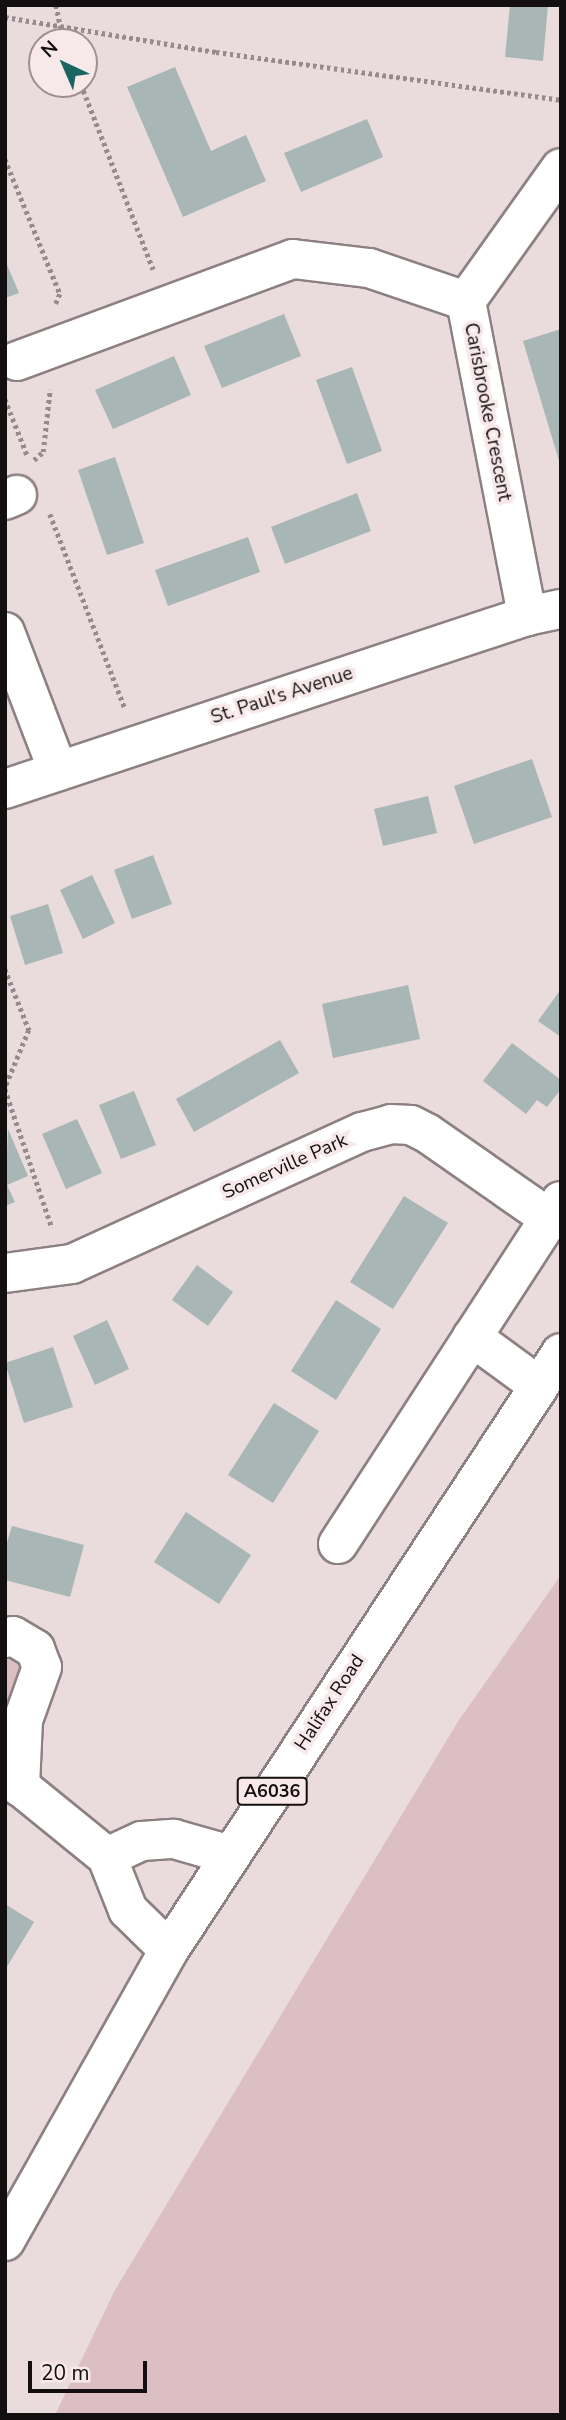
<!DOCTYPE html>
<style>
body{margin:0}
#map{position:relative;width:566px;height:2420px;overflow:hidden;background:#eadbdd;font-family:"Nunito Sans",sans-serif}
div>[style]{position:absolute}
.green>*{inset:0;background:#dcbfc2}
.building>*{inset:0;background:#a8b6b5}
.path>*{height:4.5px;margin-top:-2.25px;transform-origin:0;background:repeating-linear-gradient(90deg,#958a8c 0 3.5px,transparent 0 7px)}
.roads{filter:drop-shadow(2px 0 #8d8082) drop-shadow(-2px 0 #8d8082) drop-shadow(0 2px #8d8082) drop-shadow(0 -2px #8d8082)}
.street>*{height:38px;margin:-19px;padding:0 19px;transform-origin:19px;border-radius:19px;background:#fff}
.highway>*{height:38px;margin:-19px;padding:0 19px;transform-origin:19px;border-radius:19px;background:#fff}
span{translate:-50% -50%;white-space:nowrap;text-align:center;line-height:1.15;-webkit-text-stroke:7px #f7e8ea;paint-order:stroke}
.shield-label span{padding:2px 5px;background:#f7e8ea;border:2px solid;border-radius:5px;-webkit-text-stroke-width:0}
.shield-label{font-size:18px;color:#130e0f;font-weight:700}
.street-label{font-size:19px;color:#130e0f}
.frame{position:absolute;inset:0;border:7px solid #130e0f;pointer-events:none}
.north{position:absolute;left:28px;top:28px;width:70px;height:70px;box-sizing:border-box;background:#f7e8ea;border:2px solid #9c9192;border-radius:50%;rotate:316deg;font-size:19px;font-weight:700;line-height:28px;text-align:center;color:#130e0f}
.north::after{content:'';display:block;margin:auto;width:24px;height:32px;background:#186561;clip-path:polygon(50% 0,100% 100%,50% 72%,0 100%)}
.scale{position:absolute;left:28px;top:2361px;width:119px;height:32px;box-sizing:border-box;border:4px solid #130e0f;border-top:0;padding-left:9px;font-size:21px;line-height:24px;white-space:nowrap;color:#130e0f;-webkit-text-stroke:5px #f7e8ea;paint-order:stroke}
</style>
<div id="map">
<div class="green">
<i style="clip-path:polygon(561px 1575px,561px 2415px,55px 2415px,115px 2290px,459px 1720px)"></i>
<i style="clip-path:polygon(5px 1648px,17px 1650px,29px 1676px,5px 1753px)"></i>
</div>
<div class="building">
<i style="clip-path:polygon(510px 5px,548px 5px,543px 61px,505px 57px)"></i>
<i style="clip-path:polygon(175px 67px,211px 151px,246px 135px,266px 181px,183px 217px,127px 87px)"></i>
<i style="clip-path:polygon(367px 119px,383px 157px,301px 192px,284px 153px)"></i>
<i style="clip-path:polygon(5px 260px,19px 293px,5px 298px)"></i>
<i style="clip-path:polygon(284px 314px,301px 356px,222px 388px,204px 346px)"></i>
<i style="clip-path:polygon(561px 329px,561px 464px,560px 464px,523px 341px)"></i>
<i style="clip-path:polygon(174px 356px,191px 395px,113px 429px,95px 390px)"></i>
<i style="clip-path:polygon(352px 367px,382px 451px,347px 464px,316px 380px)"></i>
<i style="clip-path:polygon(115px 457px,144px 543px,107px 555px,78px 470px)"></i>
<i style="clip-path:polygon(357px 493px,371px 531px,285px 564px,271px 527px)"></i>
<i style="clip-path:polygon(248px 537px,260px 572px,168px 606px,155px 570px)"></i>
<i style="clip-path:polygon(532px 759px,552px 817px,474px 844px,454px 786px)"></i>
<i style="clip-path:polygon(428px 796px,437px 833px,383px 846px,374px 809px)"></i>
<i style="clip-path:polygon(153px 855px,172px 904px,132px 919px,114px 870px)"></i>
<i style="clip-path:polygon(92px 875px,115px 923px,83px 939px,60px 890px)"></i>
<i style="clip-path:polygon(48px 904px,63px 953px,25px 965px,10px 916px)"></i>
<i style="clip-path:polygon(408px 985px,420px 1039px,333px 1058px,322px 1004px)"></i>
<i style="clip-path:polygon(561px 989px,561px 1037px,538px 1021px)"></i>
<i style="clip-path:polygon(280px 1040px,299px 1073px,194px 1132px,176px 1099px)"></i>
<i style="clip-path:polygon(512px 1043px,561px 1080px,561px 1089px,547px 1107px,537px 1100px,526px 1114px,483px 1081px)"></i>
<i style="clip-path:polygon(134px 1091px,156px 1145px,121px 1159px,99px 1105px)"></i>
<i style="clip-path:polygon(77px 1119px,102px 1173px,66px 1189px,42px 1134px)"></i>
<i style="clip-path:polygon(8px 1129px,28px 1176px,7px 1185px,15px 1202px,5px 1206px)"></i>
<i style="clip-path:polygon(404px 1196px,448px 1223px,393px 1309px,350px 1282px)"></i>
<i style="clip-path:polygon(197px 1265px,233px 1292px,208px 1326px,172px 1300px)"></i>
<i style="clip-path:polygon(336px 1300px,381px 1329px,336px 1400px,291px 1371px)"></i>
<i style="clip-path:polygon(107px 1320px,129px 1369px,95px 1385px,73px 1336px)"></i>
<i style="clip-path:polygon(53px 1347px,73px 1407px,24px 1423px,5px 1363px)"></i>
<i style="clip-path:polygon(274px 1403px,319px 1431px,273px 1503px,228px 1475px)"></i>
<i style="clip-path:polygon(186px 1512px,251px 1555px,219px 1604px,154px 1562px)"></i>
<i style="clip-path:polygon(12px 1526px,84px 1545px,70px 1597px,5px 1580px,5px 1549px)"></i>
<i style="clip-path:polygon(5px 1904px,34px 1922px,5px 1970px)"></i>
</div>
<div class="path">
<i style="left:56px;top:5px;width:38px;rotate:78deg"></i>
<i style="left:5px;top:17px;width:214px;rotate:9.4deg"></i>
<i style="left:216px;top:52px;width:348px;rotate:7.9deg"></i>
<i style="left:81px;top:84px;width:199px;rotate:68.7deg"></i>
<i style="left:5px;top:159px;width:146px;rotate:67.8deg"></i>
<i style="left:60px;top:294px;width:13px;rotate:113deg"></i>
<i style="left:5px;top:399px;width:62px;rotate:68.4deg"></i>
<i style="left:34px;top:460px;width:12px;rotate:-42deg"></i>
<i style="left:43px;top:452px;width:63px;rotate:-83.7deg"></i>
<i style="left:50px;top:514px;width:208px;rotate:68.9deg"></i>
<i style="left:5px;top:969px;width:66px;rotate:68.5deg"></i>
<i style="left:29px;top:1030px;width:63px;rotate:112.5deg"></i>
<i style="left:5px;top:1089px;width:147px;rotate:71.3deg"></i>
</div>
<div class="roads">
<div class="street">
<i style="left:466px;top:301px;width:163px;rotate:-54.5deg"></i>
<i style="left:17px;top:361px;width:294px;rotate:-20.3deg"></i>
<i style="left:293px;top:259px;width:77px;rotate:6.8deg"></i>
<i style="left:369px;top:268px;width:102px;rotate:18.8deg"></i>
<i style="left:466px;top:301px;width:321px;rotate:79deg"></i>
<i style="left:5px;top:500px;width:13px;rotate:-23deg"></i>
<i style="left:5px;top:632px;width:149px;rotate:69.1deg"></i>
<i style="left:5px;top:789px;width:550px;rotate:-18.34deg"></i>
<i style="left:527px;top:616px;width:35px;rotate:-12deg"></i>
<i style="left:5px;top:1273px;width:68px;rotate:-7.7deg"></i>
<i style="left:72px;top:1264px;width:319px;rotate:-24.5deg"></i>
<i style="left:362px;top:1132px;width:30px;rotate:-15deg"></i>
<i style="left:391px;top:1124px;width:20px;rotate:3deg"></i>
<i style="left:411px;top:1125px;width:18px;rotate:27deg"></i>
<i style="left:427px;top:1133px;width:149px;rotate:34.9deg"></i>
<i style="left:472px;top:1337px;width:83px;rotate:36.2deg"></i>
<i style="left:338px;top:1544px;width:409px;rotate:-57deg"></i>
<i style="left:5px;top:1638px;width:8px;rotate:-14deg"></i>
<i style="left:13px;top:1636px;width:26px;rotate:31deg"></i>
<i style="left:35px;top:1649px;width:19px;rotate:69deg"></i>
<i style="left:42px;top:1667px;width:56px;rotate:109.7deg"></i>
<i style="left:23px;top:1720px;width:67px;rotate:92.6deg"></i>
<i style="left:5px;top:1774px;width:132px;rotate:39.1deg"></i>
<i style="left:107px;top:1857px;width:57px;rotate:68.4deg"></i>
<i style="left:128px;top:1910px;width:57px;rotate:44.3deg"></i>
<i style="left:107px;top:1857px;width:38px;rotate:-25deg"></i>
<i style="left:142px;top:1841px;width:32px;rotate:-4deg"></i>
<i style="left:174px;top:1839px;width:58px;rotate:15.9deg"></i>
</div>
<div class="highway">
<i style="left:5px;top:2241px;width:334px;rotate:-60.6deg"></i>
<i style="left:169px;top:1950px;width:714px;rotate:-56.71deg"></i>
</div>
</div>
<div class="shield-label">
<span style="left:272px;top:1791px">A6036</span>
</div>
<div class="street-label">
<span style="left:487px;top:412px;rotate:79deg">Carisbrooke Crescent</span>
<span style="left:282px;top:696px;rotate:-18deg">St. Paul's Avenue</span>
<span style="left:285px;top:1167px;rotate:-24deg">Somerville Park</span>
<span style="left:330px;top:1703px;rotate:-57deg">Halifax Road</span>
</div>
<div class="frame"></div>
<div class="north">N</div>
<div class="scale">20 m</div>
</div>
